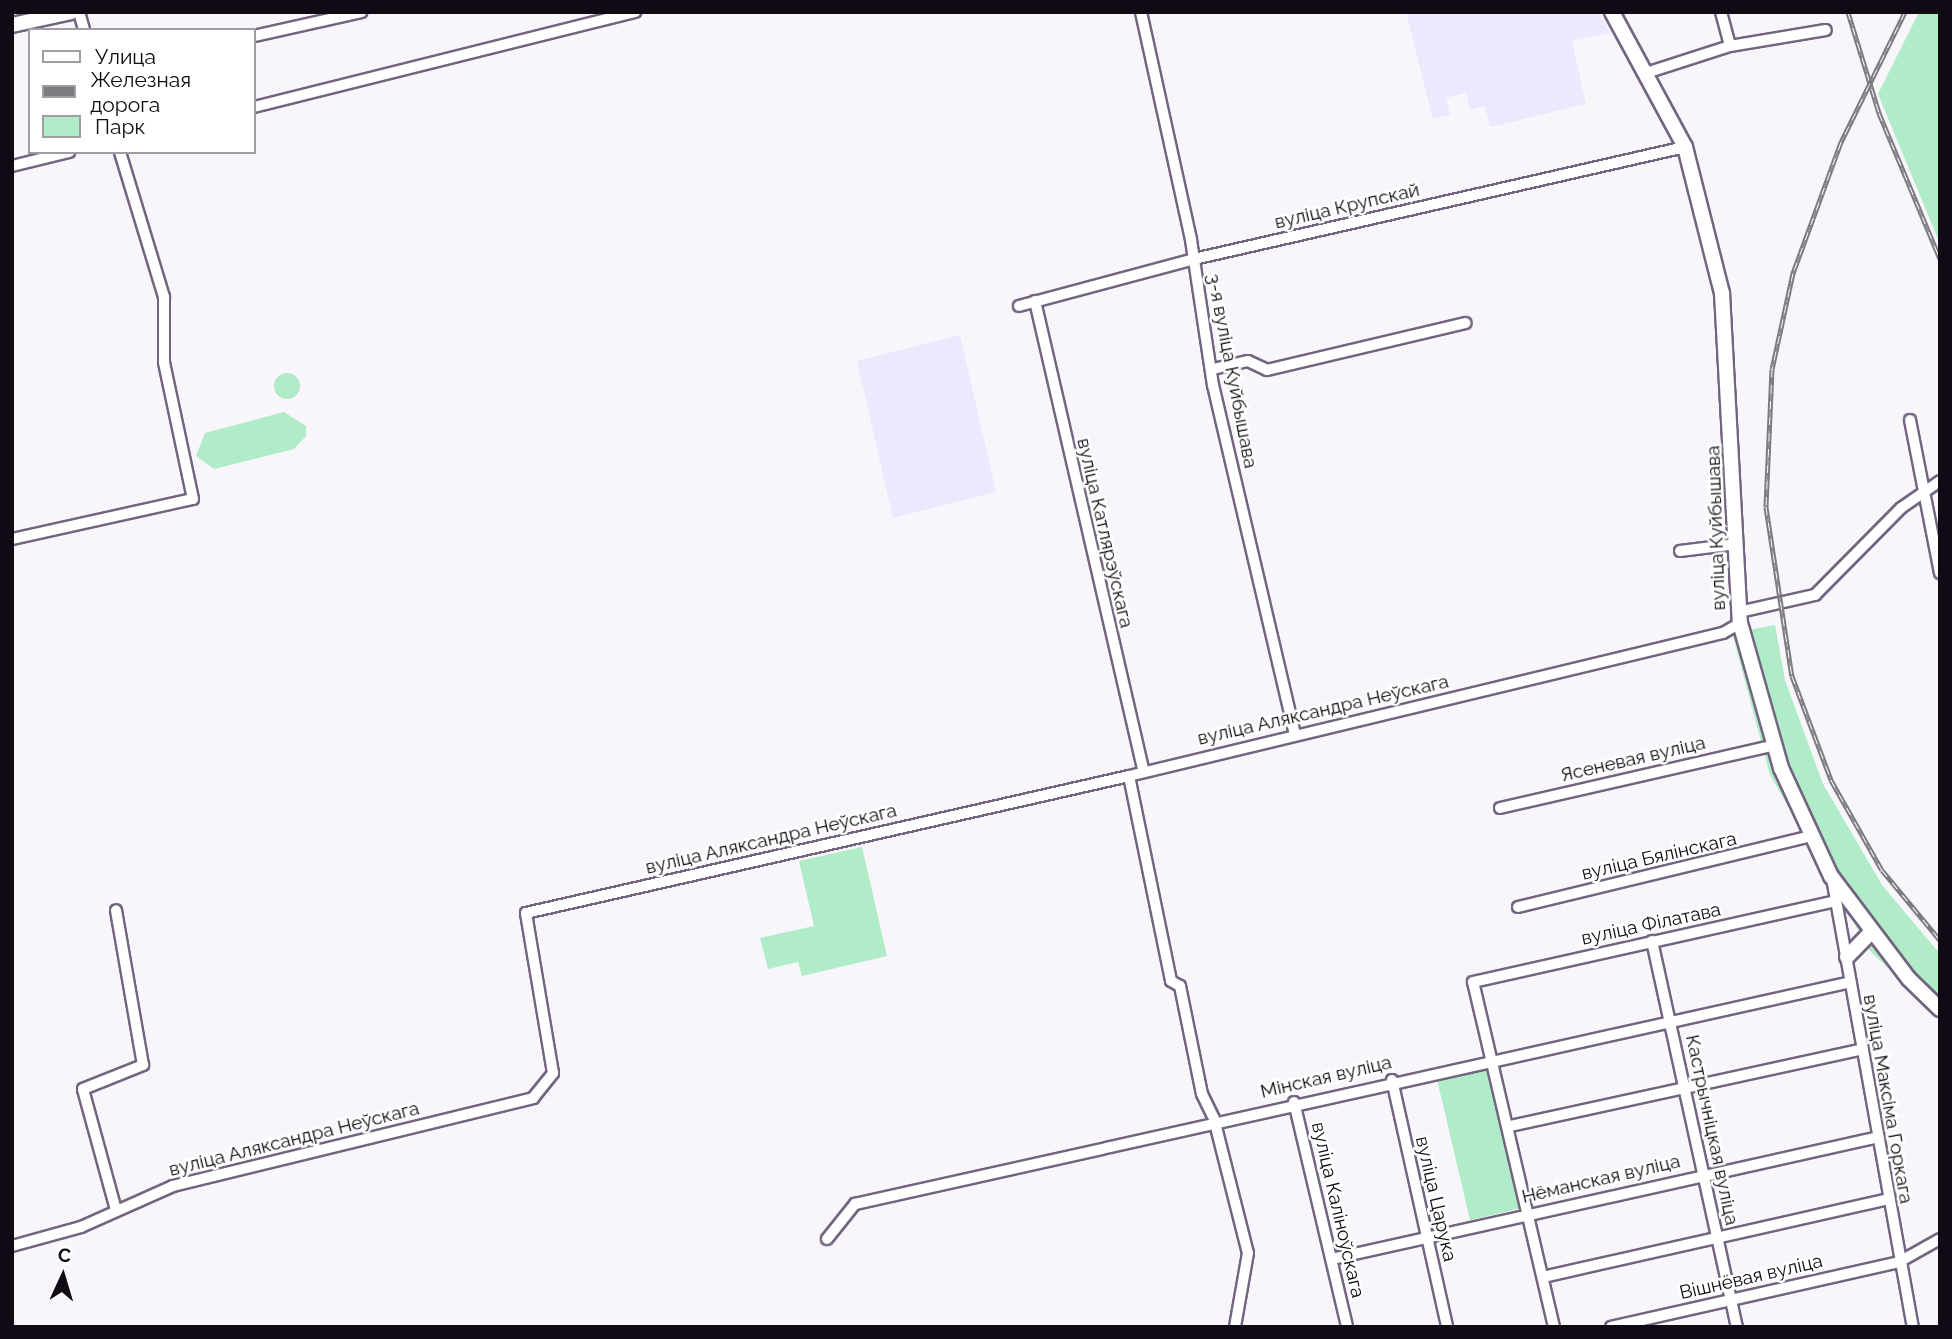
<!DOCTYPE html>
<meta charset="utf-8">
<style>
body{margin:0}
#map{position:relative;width:1952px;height:1339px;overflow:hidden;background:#f8f5fb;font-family:Raleway,sans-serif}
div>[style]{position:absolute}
.education>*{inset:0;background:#eee8fe}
.green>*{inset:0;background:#b0ecc7}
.round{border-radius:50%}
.roads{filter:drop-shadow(2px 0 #726580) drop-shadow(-2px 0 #726580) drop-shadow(0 2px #726580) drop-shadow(0 -2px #726580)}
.minor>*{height:10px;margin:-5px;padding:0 5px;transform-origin:5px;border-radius:5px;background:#fff}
.major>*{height:14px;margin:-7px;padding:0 7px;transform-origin:7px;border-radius:7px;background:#fff}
.rail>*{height:5px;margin-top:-2.5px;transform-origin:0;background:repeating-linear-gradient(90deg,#fff 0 8px,#7e7a81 0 16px);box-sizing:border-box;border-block:2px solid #7e7a81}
span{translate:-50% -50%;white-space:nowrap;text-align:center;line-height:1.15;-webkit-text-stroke:5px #fff;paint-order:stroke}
.street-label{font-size:19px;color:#0f0a13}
.frame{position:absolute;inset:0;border:14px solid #0f0a13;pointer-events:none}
.legend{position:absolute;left:28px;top:28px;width:228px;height:126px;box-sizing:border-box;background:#fff;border:2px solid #9f9da1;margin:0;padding:9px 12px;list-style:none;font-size:21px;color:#0f0a13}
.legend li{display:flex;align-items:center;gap:14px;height:35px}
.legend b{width:35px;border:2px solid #9f9da1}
.north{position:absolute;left:28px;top:1241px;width:70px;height:70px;-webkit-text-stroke:5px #fff;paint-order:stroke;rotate:4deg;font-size:19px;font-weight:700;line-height:28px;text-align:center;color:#0f0a13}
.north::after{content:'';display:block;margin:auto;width:24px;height:32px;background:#0f0a13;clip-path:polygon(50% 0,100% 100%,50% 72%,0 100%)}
</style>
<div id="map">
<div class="education">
<i style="clip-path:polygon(1406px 12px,1598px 12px,1610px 33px,1572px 41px,1586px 104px,1490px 127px,1485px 106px,1470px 110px,1466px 93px,1446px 98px,1450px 115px,1433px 119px)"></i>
<i style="clip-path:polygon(960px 335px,996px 492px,893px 518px,857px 361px)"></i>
</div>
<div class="green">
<i style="clip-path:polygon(1919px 12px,1940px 12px,1940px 244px,1878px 94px)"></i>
<i class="round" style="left:274px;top:373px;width:26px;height:26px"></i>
<i style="clip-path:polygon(284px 412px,306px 426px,306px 436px,294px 449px,214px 469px,196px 456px,205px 433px)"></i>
<i style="clip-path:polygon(1775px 625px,1785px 680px,1823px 784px,1882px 885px,1940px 954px,1940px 1017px,1870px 951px,1770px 775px,1732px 633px)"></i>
<i style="clip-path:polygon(862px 847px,887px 956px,802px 976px,798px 962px,768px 969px,760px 938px,814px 926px,799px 861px)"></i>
<i style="clip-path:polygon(1486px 1065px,1522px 1208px,1470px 1220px,1436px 1075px)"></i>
</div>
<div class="roads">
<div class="minor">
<i style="left:79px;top:12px;width:19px;rotate:74deg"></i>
<i style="left:1141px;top:12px;width:233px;rotate:77.6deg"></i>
<i style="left:1191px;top:240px;width:147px;rotate:81.4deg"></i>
<i style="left:1213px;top:385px;width:359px;rotate:76.8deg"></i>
<i style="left:1721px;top:12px;width:35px;rotate:75deg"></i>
<i style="left:254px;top:36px;width:110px;rotate:-12.6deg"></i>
<i style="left:1646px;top:73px;width:88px;rotate:-17.8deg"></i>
<i style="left:1730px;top:46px;width:97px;rotate:-9.5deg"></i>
<i style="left:254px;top:107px;width:393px;rotate:-14deg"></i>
<i style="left:12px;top:166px;width:59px;rotate:-13.8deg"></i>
<i style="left:1035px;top:301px;width:483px;rotate:77deg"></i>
<i style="left:1019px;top:306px;width:181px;rotate:-15deg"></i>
<i style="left:1194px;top:259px;width:504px;rotate:-12.85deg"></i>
<i style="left:1213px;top:369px;width:36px;rotate:-13deg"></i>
<i style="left:1248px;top:361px;width:21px;rotate:25deg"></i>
<i style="left:1267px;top:370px;width:204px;rotate:-13.3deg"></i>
<i style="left:1910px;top:420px;width:156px;rotate:78.9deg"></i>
<i style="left:12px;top:539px;width:185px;rotate:-12.5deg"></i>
<i style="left:193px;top:499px;width:140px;rotate:-102deg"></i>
<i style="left:164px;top:362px;width:65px;rotate:-90deg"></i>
<i style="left:164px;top:297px;width:152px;rotate:-106.9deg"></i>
<i style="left:1680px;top:551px;width:57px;rotate:-7deg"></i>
<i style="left:1739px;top:612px;width:78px;rotate:-12.6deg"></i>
<i style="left:1815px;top:595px;width:122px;rotate:-45.3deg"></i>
<i style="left:1901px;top:508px;width:47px;rotate:-34.7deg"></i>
<i style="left:1129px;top:776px;width:209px;rotate:78.4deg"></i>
<i style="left:1171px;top:981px;width:10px;rotate:29deg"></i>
<i style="left:1180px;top:986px;width:110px;rotate:78.5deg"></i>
<i style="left:1202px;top:1094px;width:28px;rotate:64deg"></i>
<i style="left:1214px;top:1119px;width:138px;rotate:75.8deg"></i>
<i style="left:1248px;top:1253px;width:75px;rotate:100deg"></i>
<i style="left:1500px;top:808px;width:281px;rotate:-12.9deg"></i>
<i style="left:1832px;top:878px;width:456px;rotate:79.8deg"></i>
<i style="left:1518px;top:907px;width:298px;rotate:-13.6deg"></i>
<i style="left:1652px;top:941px;width:395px;rotate:77.6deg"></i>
<i style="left:1392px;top:1080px;width:253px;rotate:77.4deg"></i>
<i style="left:1294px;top:1102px;width:231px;rotate:76.7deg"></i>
<i style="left:1510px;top:1126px;width:361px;rotate:-12.3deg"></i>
<i style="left:116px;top:1210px;width:125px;rotate:-105.3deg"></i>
<i style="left:83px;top:1089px;width:65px;rotate:-21.8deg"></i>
<i style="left:143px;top:1065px;width:157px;rotate:-99.9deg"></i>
<i style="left:827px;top:1239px;width:45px;rotate:-51.3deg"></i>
<i style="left:855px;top:1204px;width:1020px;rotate:-12.57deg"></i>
<i style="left:12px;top:1246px;width:72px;rotate:-15.4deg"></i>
<i style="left:81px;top:1227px;width:101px;rotate:-24deg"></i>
<i style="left:173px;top:1186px;width:371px;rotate:-13.7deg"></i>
<i style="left:533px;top:1098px;width:32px;rotate:-51deg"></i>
<i style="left:553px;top:1073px;width:162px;rotate:-99.6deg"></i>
<i style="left:526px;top:913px;width:618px;rotate:-12.8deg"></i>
<i style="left:1129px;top:776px;width:611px;rotate:-13.54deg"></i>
<i style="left:1723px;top:633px;width:20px;rotate:-30deg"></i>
<i style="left:1332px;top:1259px;width:560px;rotate:-12.57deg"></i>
<i style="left:1543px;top:1277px;width:354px;rotate:-12.7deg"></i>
<i style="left:1554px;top:1327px;width:354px;rotate:-103.2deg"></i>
<i style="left:1473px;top:982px;width:372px;rotate:-12.6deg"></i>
<i style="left:1611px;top:1327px;width:295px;rotate:-12.7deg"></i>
<i style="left:1899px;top:1262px;width:47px;rotate:-29.3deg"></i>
</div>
<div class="major">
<i style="left:1612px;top:12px;width:153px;rotate:61.6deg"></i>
<i style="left:1685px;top:147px;width:151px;rotate:75.8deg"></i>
<i style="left:1722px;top:293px;width:330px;rotate:86.9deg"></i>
<i style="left:1740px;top:623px;width:151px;rotate:74.2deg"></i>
<i style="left:1781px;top:768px;width:119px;rotate:65.2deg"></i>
<i style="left:1831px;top:876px;width:129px;rotate:52.9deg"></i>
<i style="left:1909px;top:979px;width:43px;rotate:44.1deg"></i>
<i style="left:12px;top:25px;width:60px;rotate:-12.4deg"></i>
<i style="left:1847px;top:957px;width:35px;rotate:-46deg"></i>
</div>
</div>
<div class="rail">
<i style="left:1848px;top:12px;width:106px;rotate:72.9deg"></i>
<i style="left:1879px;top:113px;width:158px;rotate:67.3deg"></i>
<i style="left:1905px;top:12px;width:145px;rotate:116.2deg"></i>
<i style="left:1841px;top:142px;width:140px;rotate:110.1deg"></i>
<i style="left:1793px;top:273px;width:98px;rotate:102.3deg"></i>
<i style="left:1772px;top:369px;width:138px;rotate:92.5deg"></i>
<i style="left:1766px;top:507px;width:171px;rotate:81.3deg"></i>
<i style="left:1792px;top:676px;width:111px;rotate:69.4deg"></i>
<i style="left:1831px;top:780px;width:103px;rotate:60.5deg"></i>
<i style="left:1882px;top:870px;width:91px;rotate:50.4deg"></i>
</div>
<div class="street-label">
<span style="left:1347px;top:206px;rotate:-13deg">вуліца Крупскай</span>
<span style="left:1232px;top:371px;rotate:79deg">3-я вуліца Куйбышава</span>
<span style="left:1716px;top:528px;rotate:-92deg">вуліца Куйбышава</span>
<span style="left:1105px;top:533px;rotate:77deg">вуліца Катлярэўскага</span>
<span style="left:1323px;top:710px;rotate:-13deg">вуліца Аляксандра Неўскага</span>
<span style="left:1633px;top:759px;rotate:-13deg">Ясеневая вуліца</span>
<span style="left:771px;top:839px;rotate:-13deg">вуліца Аляксандра Неўскага</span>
<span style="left:1659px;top:856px;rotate:-13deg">вуліца Бялінскага</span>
<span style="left:1651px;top:924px;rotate:-12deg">вуліца Філатава</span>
<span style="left:1326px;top:1077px;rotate:-13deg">Мінская вуліца</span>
<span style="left:1888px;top:1099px;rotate:80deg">вуліца Максіма Горкага</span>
<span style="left:1712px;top:1130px;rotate:78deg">Кастрычніцкая вуліца</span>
<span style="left:294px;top:1139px;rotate:-14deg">вуліца Аляксандра Неўскага</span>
<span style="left:1601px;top:1179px;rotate:-13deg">Нёманская вуліца</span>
<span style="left:1436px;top:1199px;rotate:77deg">вуліца Царука</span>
<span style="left:1338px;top:1210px;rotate:77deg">вуліца Каліноўскага</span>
<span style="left:1751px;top:1277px;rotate:-13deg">Вішнёвая вуліца</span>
</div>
<div class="frame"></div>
<ul class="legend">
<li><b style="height:9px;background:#fff"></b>Улица</li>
<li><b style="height:9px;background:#7e7a81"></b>Железная дорога</li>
<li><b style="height:19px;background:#b0ecc7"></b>Парк</li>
</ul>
<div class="north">С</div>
</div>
